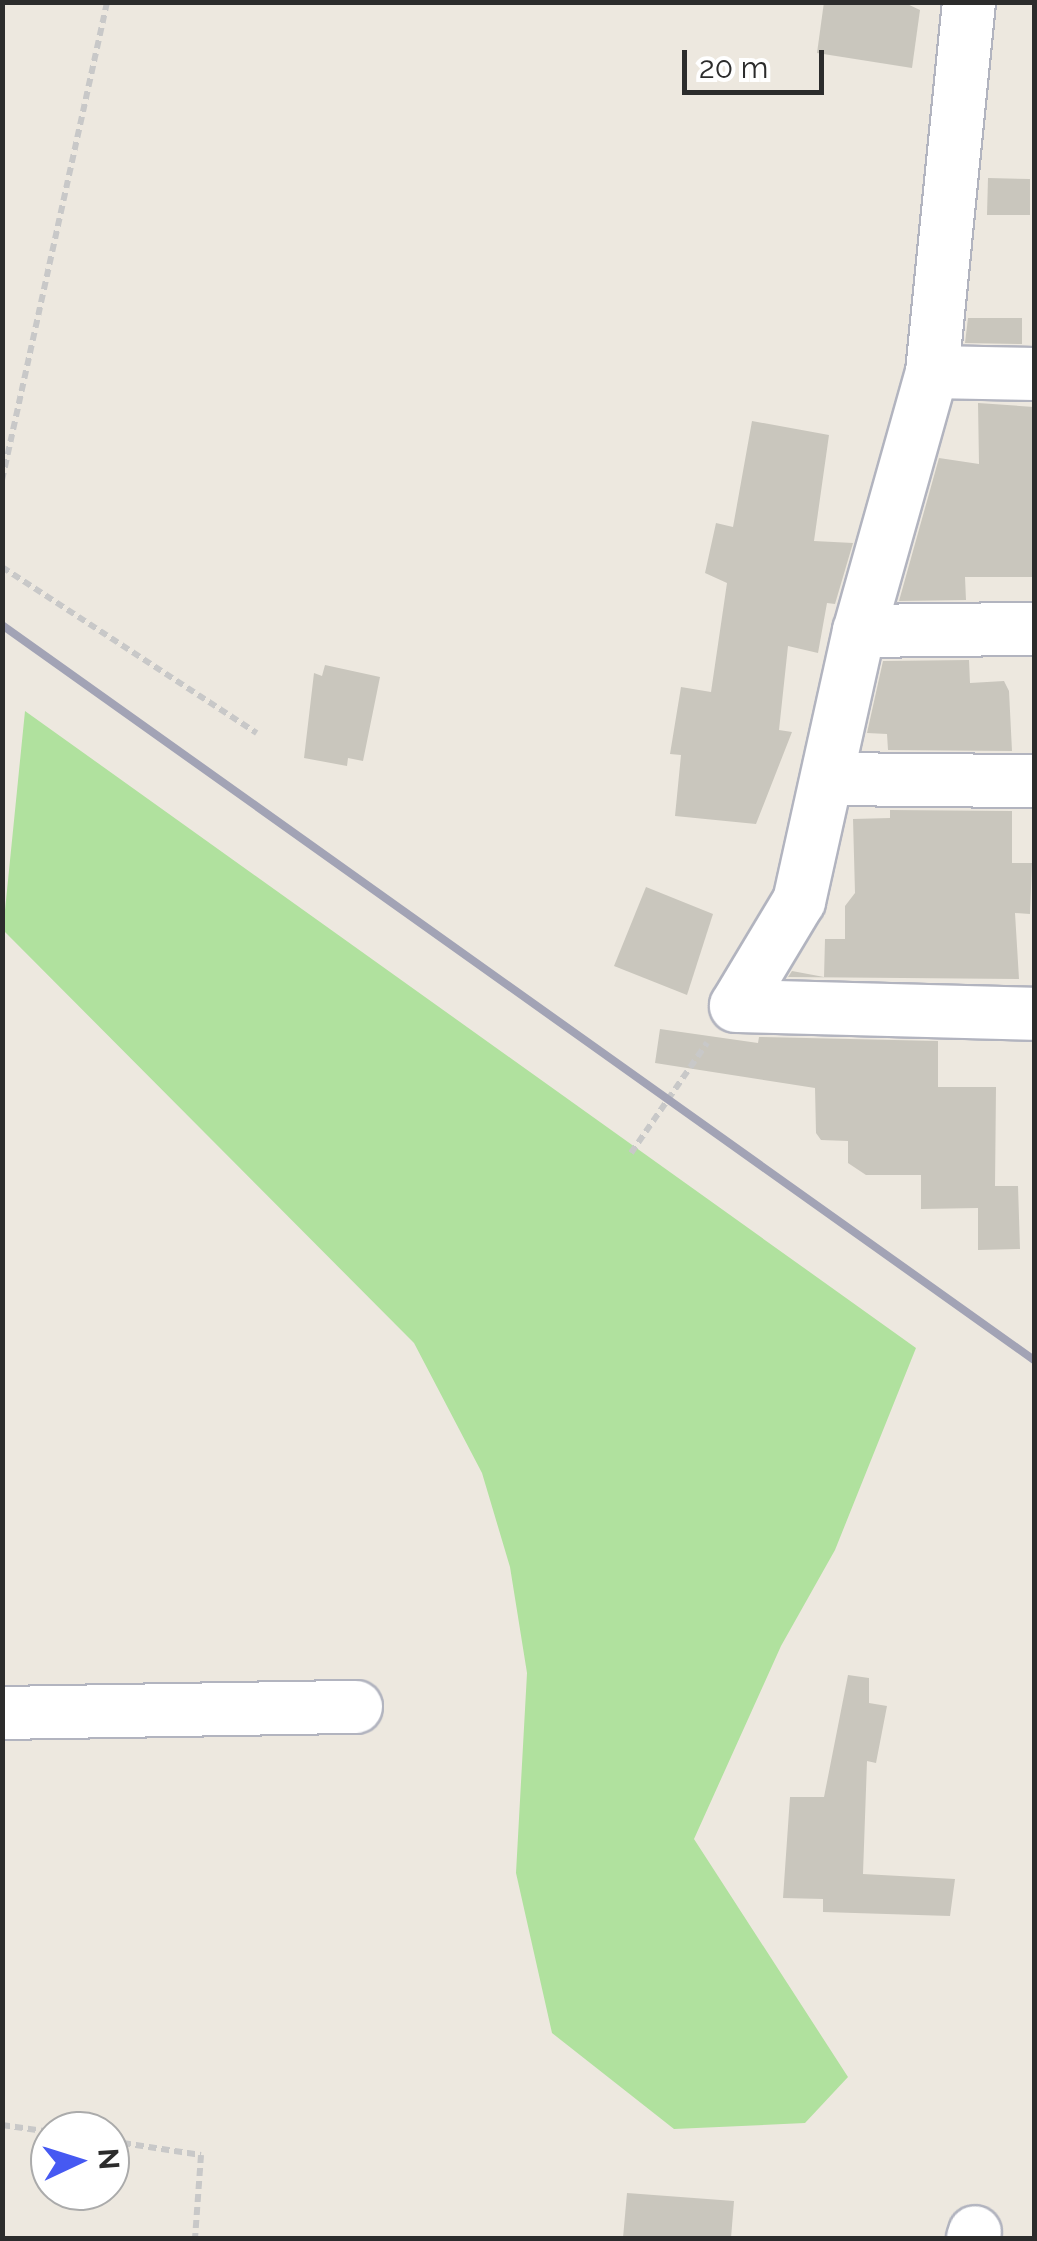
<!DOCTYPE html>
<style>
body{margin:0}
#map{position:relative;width:1037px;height:2241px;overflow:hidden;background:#ede8df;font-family:Raleway,sans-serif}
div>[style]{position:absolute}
.green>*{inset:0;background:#b0e19e}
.building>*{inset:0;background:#c9c6bd}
.path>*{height:6px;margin-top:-3px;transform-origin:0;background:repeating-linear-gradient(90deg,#c8c8c8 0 8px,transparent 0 13px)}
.roads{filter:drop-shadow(2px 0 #b2b4bf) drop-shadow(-2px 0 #b2b4bf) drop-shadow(0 2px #b2b4bf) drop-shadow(0 -2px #b2b4bf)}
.minor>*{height:52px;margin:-26px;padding:0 26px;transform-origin:26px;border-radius:26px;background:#fff}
.rail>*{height:8px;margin:-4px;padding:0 4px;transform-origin:4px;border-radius:4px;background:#a2a3b5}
span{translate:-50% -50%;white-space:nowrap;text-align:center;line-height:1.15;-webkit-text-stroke:8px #fff;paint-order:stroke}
.frame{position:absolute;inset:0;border:5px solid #2c2c2c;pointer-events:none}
.north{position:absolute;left:30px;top:2111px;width:100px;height:100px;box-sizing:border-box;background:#fff;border:2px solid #ababab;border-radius:50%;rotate:86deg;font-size:28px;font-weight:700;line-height:40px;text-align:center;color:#2c2c2c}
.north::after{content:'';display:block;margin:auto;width:35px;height:45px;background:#4659f2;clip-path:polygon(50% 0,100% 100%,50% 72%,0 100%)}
.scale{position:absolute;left:682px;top:50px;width:142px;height:45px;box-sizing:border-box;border:5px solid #2c2c2c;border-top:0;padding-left:12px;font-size:30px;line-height:35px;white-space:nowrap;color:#2c2c2c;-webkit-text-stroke:8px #fff;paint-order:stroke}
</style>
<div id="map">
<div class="green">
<i style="clip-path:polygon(25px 711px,916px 1348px,835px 1550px,781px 1646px,694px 1839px,848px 2077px,805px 2123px,674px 2129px,552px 2033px,516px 1873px,527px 1673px,510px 1567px,482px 1473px,414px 1343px,3px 930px)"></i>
</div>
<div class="building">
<i style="clip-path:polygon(824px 2px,903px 2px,920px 10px,912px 68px,817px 53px)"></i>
<i style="clip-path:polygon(988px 178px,1030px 179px,1030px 215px,987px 215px)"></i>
<i style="clip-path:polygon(968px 318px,1022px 318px,1022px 344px,965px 343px)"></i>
<i style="clip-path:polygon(978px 403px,1034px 407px,1034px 577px,965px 577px,966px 600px,899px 601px,939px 458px,979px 464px)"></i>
<i style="clip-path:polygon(752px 421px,829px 435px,814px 541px,853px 543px,835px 604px,827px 603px,818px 653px,788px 646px,779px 730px,792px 732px,756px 824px,675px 816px,681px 755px,670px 754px,681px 687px,711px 692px,727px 583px,705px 573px,716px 523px,733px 527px)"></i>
<i style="clip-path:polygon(969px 660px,970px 683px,1004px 681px,1009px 691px,1012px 751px,888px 750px,887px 734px,867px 733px,883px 661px)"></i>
<i style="clip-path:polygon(325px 665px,380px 677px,363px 761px,348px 758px,347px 766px,304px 758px,314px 673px,322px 676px)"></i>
<i style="clip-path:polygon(890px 810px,1012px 811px,1012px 863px,1032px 863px,1030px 914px,1015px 913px,1019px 979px,788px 977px,792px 971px,824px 977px,825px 939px,845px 939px,845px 906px,855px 893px,853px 819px,890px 818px)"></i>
<i style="clip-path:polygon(646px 887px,713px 914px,687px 995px,614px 966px)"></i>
<i style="clip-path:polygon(660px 1029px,758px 1043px,759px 1037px,938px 1041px,938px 1087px,996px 1087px,995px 1186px,1018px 1186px,1020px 1249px,978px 1250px,978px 1208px,921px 1209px,921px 1175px,866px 1175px,848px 1163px,848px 1141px,821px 1140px,816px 1133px,815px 1088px,655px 1063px)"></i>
<i style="clip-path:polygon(848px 1675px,869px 1678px,869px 1703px,887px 1706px,876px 1763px,867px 1761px,863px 1874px,955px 1879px,950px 1916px,823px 1912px,823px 1899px,783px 1898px,790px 1797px,824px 1797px)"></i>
<i style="clip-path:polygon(627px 2193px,734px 2201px,731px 2238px,623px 2238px)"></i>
</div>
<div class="path">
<i style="left:2px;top:480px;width:489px;rotate:-77.6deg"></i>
<i style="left:2px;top:567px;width:304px;rotate:33.1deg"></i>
<i style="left:631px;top:1153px;width:134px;rotate:-55.4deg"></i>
<i style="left:2px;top:2125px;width:49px;rotate:8.3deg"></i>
<i style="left:110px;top:2141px;width:92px;rotate:8.7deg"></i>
<i style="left:201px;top:2155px;width:83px;rotate:94.1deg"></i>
</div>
<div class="roads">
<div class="minor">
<i style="left:969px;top:2px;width:372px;rotate:95.7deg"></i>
<i style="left:932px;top:372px;width:269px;rotate:105.7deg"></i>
<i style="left:859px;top:631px;width:277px;rotate:102.5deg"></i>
<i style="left:799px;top:901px;width:122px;rotate:121deg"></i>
<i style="left:736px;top:1006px;width:298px;rotate:1.5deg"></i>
<i style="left:932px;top:372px;width:102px;rotate:1.1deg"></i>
<i style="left:859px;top:631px;width:175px;rotate:-0.7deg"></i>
<i style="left:829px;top:779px;width:205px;rotate:0.6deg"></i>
<i style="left:2px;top:1713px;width:354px;rotate:-1deg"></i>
<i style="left:973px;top:2238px;width:6px;rotate:-72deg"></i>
</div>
</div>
<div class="rail">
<i style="left:2px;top:625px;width:1267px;rotate:35.46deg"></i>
</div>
<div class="frame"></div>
<div class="north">N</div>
<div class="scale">20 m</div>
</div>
